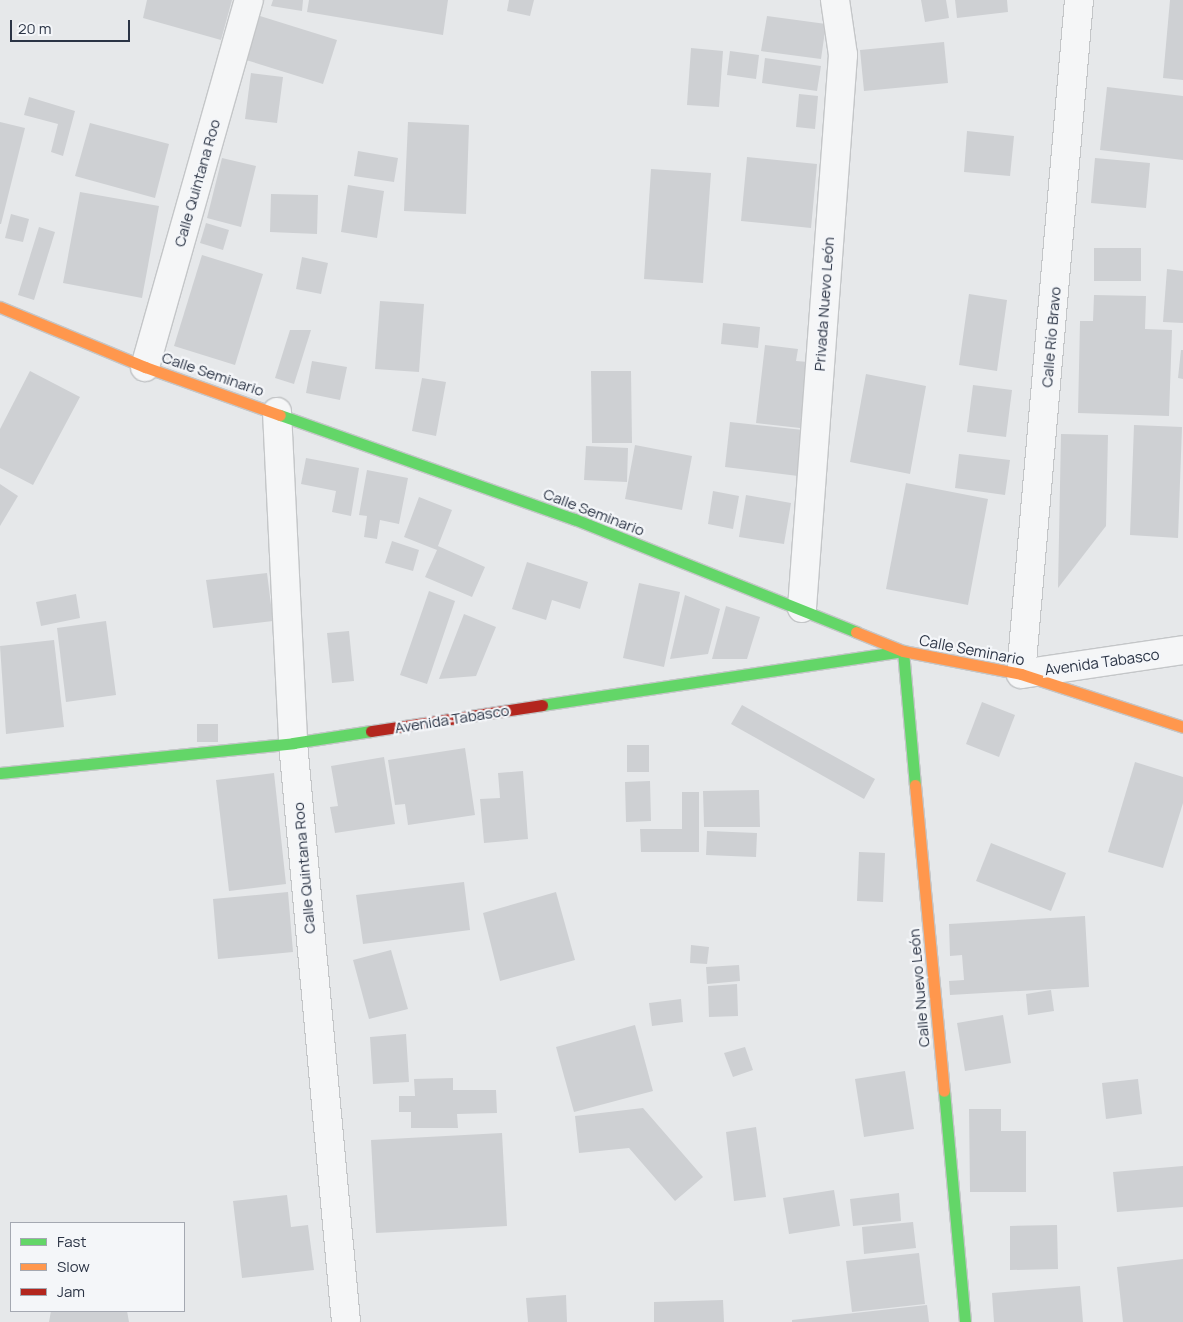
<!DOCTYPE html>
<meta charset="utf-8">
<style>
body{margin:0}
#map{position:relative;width:1183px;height:1322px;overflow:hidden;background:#e6e8ea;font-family:Manrope,sans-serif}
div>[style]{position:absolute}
.building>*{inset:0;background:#ced0d3}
.roads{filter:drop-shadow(1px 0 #c4c6c8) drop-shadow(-1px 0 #c4c6c8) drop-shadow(0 1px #c4c6c8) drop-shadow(0 -1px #c4c6c8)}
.street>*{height:28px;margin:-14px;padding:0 14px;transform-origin:14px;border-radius:14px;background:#f5f6f7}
.fast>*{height:11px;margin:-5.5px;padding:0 5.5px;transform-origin:5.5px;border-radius:5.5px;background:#63d668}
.slow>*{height:11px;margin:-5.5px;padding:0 5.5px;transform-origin:5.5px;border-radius:5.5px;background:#ff974d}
.jam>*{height:11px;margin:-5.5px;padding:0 5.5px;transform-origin:5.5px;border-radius:5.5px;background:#b3261e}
span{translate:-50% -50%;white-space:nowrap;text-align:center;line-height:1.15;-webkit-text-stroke:4.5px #f4f6f9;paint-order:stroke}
.street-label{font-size:15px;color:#2b3445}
.legend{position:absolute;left:10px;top:1222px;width:175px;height:90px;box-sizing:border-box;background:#f4f6f9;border:1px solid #a4a8b1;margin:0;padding:6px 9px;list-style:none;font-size:15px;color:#2b3445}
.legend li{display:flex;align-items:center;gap:10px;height:25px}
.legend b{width:25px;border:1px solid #a4a8b1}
.scale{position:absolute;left:10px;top:20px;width:120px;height:22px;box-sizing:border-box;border:2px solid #2b3445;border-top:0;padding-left:6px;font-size:15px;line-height:18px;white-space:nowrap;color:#2b3445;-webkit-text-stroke:4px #f4f6f9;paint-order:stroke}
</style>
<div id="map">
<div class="building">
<i style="clip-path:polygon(147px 0,232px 0,221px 40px,143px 18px)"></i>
<i style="clip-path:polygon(273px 0,303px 0,302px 11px,271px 6px)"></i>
<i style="clip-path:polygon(309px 0,448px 0,443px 35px,307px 12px)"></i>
<i style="clip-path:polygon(509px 0,534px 0,530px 16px,507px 11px)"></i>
<i style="clip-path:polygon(921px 0,946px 0,949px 18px,925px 22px)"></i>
<i style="clip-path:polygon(955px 0,1007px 0,1008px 12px,957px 18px)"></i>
<i style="clip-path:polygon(1170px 0,1183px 0,1183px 80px,1163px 78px)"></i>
<i style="clip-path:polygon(260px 16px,337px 40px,323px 84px,246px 60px)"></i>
<i style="clip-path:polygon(767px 16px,826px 24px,821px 59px,761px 51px)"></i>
<i style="clip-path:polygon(944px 42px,948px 83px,864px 91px,860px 50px)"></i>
<i style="clip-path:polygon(691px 48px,723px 51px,719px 107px,687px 105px)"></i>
<i style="clip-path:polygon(730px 51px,759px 55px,756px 79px,727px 75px)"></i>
<i style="clip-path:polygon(765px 58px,821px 66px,817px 91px,762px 83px)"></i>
<i style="clip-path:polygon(251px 73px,283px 77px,277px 123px,245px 119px)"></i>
<i style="clip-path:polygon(1107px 87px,1183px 96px,1183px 160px,1100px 150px)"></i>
<i style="clip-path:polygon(799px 94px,818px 96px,815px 129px,796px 127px)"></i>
<i style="clip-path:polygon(29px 97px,75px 111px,63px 156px,51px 152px,58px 124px,24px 115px)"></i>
<i style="clip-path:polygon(0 122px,25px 128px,1px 224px,0 224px)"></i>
<i style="clip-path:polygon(408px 122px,469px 125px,466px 214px,404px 211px)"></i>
<i style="clip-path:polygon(90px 123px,169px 144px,155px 198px,75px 176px)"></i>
<i style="clip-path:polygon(967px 131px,1014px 136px,1010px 176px,964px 172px)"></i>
<i style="clip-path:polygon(358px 151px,398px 158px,394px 182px,354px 176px)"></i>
<i style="clip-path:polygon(747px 157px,817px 164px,811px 228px,741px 221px)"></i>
<i style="clip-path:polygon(222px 158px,256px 166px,241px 227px,207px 218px)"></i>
<i style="clip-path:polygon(1095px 158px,1150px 163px,1146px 208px,1091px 203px)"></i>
<i style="clip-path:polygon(651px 169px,711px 173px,703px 283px,644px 279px)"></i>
<i style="clip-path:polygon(348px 185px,384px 191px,377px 238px,341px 232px)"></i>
<i style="clip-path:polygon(80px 192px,159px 206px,142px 298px,63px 283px)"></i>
<i style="clip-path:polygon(271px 194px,318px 195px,317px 234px,270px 232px)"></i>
<i style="clip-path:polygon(11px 214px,29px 219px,23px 242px,5px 238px)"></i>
<i style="clip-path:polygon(206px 223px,229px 230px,223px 250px,200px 243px)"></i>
<i style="clip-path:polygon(39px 227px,55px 232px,34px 300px,18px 295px)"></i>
<i style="clip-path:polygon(1094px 248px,1141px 248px,1141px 281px,1094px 281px)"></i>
<i style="clip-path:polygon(202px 255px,263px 274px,235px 365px,174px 346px)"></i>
<i style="clip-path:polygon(302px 257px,328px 263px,321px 294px,296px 289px)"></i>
<i style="clip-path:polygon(1167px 269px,1183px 271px,1183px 323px,1163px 322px)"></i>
<i style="clip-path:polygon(969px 294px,1007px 300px,997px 371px,959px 365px)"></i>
<i style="clip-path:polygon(1094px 295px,1146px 296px,1145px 329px,1172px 330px,1169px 416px,1078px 413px,1080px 321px,1093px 321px)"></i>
<i style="clip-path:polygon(380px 301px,424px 304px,419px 372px,375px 369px)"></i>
<i style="clip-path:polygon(723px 323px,760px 327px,758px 348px,721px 344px)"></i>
<i style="clip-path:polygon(290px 330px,311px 330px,294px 384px,275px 378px)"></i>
<i style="clip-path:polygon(765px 345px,798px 349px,796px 361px,808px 362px,800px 428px,756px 423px)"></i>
<i style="clip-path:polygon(1181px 350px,1183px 350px,1183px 379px,1178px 378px)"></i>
<i style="clip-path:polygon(312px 361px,347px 367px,340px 400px,306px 393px)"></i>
<i style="clip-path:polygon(30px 371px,80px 397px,33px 485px,0 468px,0 429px)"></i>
<i style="clip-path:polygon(591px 371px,631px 371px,632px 443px,592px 443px)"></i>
<i style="clip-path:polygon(866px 374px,926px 386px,910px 474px,850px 462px)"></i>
<i style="clip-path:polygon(422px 378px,446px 382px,436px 436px,412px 431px)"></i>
<i style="clip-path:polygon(973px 385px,1012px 390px,1006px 437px,967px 432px)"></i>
<i style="clip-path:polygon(730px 422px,803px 430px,798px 476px,725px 467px)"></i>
<i style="clip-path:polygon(1134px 425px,1182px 427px,1178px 538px,1130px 535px)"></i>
<i style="clip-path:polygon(1061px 434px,1108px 435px,1106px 526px,1058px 588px)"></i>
<i style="clip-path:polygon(635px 445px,692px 456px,682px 510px,625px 499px)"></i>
<i style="clip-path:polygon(586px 446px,628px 448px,627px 482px,584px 480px)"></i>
<i style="clip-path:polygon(959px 454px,1010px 460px,1005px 495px,955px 488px)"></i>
<i style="clip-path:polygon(306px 458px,359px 468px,351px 516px,332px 512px,336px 491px,301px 484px)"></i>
<i style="clip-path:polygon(367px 470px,408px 478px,399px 524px,380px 520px,377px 539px,364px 537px,367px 516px,359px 515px)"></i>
<i style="clip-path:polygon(906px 483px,988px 499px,968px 605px,886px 589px)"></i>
<i style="clip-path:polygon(0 484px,18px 496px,0 526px)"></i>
<i style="clip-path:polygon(713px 491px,739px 496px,733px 529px,708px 524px)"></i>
<i style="clip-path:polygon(746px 495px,791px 503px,784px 544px,739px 537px)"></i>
<i style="clip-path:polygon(419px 497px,452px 510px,438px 546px,485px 567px,472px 597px,425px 577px,437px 550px,404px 537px)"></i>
<i style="clip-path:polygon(392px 541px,419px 550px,413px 571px,385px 563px)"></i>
<i style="clip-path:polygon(527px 562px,588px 582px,580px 609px,552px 600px,546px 620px,512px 609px)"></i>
<i style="clip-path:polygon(267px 573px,273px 621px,213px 628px,206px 580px)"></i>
<i style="clip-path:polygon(639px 583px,680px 592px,664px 667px,623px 658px)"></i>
<i style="clip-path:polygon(429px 591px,455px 601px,427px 684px,400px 675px)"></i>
<i style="clip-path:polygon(76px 594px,80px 618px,41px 626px,36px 602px)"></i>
<i style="clip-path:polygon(685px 595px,720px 609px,708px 654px,670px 659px)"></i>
<i style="clip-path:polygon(726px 606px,760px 617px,747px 659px,712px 659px)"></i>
<i style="clip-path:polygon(464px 614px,496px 627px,476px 676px,439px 679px)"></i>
<i style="clip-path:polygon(106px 621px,116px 695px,66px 702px,57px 628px)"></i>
<i style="clip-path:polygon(349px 631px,354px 681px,332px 683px,327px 633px)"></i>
<i style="clip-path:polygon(54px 640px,64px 727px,6px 734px,0 646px)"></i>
<i style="clip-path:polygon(982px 702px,1015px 715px,999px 757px,966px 744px)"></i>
<i style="clip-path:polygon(742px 705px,875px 779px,864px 799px,731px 724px)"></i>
<i style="clip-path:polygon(197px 724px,218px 724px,218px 742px,197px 742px)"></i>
<i style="clip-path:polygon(627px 745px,649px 745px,649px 772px,627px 772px)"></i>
<i style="clip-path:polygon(465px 748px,475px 815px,408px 825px,405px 804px,395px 805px,388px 760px)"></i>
<i style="clip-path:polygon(384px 757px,395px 824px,335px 833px,330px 807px,338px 806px,331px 766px)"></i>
<i style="clip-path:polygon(1135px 762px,1183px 777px,1183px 803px,1163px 868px,1108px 852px)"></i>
<i style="clip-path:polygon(523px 771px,528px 839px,484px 843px,480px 799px,500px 798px,498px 773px)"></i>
<i style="clip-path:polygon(274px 773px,286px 884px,229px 891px,216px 780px)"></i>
<i style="clip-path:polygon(650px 781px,651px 821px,626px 822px,625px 782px)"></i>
<i style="clip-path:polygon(759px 790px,760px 827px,704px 827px,703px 791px)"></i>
<i style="clip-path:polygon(682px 792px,699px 792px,699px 852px,641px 852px,640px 829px,682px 829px)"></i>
<i style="clip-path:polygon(707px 831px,757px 833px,756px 857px,706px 855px)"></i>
<i style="clip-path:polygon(991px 843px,1066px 873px,1051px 911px,976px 881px)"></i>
<i style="clip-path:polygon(859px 852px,885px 853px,883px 902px,857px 901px)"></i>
<i style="clip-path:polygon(464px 882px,470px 930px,363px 944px,356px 895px)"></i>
<i style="clip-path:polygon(288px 892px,293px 952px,218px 959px,213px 899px)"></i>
<i style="clip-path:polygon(556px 892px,575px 960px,500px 981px,483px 913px)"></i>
<i style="clip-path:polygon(1085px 916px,1089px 987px,950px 995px,949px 981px,964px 980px,962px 955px,950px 956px,949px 924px)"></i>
<i style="clip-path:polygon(691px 945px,709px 947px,707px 964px,690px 963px)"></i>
<i style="clip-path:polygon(391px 950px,408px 1009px,369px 1019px,353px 960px)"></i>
<i style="clip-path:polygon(739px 965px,740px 981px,707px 984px,706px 967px)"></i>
<i style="clip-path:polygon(737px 984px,738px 1016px,709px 1017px,708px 986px)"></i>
<i style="clip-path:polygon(1051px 990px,1054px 1011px,1028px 1015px,1026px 994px)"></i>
<i style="clip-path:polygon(681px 999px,683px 1022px,652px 1026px,649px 1003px)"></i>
<i style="clip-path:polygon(1003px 1015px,1011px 1063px,965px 1071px,957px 1023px)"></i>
<i style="clip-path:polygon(635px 1025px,653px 1091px,574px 1112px,556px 1047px)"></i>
<i style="clip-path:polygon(406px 1034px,409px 1082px,373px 1084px,370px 1037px)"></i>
<i style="clip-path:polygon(745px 1047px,753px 1070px,733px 1077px,724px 1053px)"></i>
<i style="clip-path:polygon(905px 1071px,914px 1129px,864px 1137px,855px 1079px)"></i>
<i style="clip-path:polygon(453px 1078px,453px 1090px,496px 1090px,497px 1113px,457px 1114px,458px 1128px,411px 1128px,411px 1112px,399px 1112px,399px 1096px,415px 1096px,414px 1079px)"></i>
<i style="clip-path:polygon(1138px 1079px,1142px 1114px,1106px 1119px,1102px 1083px)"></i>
<i style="clip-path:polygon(643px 1108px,703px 1177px,675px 1201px,629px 1148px,579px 1153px,575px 1116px)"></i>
<i style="clip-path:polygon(969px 1109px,1001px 1109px,1001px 1131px,1026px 1131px,1026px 1192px,970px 1192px)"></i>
<i style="clip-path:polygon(756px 1127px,766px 1197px,734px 1201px,726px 1132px)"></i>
<i style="clip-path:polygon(502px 1133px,507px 1226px,376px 1233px,371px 1140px)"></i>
<i style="clip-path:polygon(1183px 1166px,1183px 1207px,1117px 1212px,1113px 1172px)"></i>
<i style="clip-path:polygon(834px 1190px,840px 1226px,789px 1234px,783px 1198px)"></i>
<i style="clip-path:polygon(899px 1193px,901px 1221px,853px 1226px,850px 1199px)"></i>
<i style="clip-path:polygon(287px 1195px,291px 1227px,308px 1225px,314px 1270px,242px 1278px,233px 1201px)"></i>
<i style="clip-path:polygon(913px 1222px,916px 1248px,864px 1254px,862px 1227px)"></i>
<i style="clip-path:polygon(1057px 1225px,1058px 1269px,1010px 1270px,1010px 1226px)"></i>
<i style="clip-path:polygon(919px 1253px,925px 1304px,852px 1312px,846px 1261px)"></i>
<i style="clip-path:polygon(1183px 1259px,1183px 1322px,1123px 1322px,1117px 1267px)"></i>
<i style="clip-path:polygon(1080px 1286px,1083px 1322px,994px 1322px,992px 1293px)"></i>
<i style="clip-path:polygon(566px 1295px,567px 1322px,528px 1322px,526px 1298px)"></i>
<i style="clip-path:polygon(723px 1300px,724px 1322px,654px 1322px,654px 1302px)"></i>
<i style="clip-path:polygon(927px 1305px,929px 1322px,792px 1322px,792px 1320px)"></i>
<i style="clip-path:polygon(51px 1311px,127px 1311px,129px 1322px,49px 1322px)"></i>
</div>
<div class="roads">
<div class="street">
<i style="left:1079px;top:0;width:676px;rotate:94.92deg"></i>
<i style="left:1021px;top:674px;width:164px;rotate:-8.4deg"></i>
<i style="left:145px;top:367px;width:381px;rotate:-74.2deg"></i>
<i style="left:277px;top:412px;width:331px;rotate:87.2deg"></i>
<i style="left:293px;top:743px;width:581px;rotate:84.77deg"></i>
<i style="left:802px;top:608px;width:555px;rotate:-85.76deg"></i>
<i style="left:843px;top:55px;width:56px;rotate:-98.3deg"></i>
</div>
<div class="fast">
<i style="left:280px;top:415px;width:312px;rotate:19.5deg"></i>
<i style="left:574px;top:519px;width:304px;rotate:21.8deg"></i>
<i style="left:542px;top:705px;width:365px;rotate:-8.5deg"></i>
<i style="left:903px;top:651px;width:135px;rotate:84.9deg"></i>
<i style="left:0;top:773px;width:295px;rotate:-5.8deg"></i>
<i style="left:293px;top:743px;width:79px;rotate:-8.7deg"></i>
<i style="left:944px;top:1091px;width:232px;rotate:84.8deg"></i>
</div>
<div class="slow">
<i style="left:0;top:307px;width:157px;rotate:22.5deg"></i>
<i style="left:145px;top:367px;width:143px;rotate:19.6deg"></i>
<i style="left:856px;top:632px;width:51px;rotate:22deg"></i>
<i style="left:903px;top:651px;width:120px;rotate:11deg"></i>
<i style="left:1021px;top:674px;width:170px;rotate:18.1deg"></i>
<i style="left:915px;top:785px;width:307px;rotate:84.6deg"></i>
</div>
<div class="jam">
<i style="left:371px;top:731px;width:173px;rotate:-8.6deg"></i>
</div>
</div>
<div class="street-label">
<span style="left:197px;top:183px;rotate:-74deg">Calle Quintana Roo</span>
<span style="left:824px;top:304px;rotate:-86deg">Privada Nuevo León</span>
<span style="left:1051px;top:337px;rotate:-85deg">Calle Río Bravo</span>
<span style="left:213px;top:374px;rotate:19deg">Calle Seminario</span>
<span style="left:594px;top:512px;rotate:21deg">Calle Seminario</span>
<span style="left:972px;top:650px;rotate:11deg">Calle Seminario</span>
<span style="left:1102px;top:662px;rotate:-8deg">Avenida Tabasco</span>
<span style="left:452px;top:719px;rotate:-9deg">Avenida Tabasco</span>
<span style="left:304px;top:868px;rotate:-95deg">Calle Quintana Roo</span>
<span style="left:919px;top:988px;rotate:-95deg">Calle Nuevo León</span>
</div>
<ul class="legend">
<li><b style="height:6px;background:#63d668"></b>Fast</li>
<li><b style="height:6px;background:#ff974d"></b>Slow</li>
<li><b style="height:6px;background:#b3261e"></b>Jam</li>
</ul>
<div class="scale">20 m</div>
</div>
